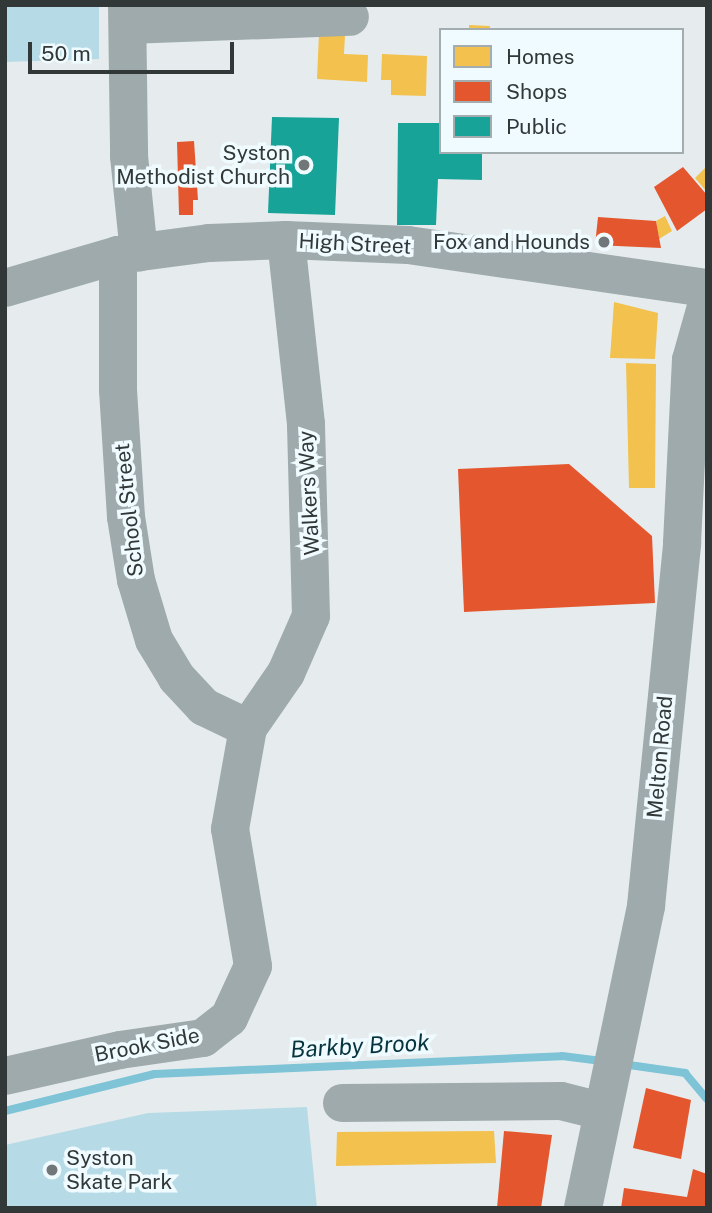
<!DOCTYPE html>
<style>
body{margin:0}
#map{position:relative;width:712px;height:1213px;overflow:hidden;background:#e6ecee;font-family:"Public Sans",sans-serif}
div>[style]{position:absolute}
.green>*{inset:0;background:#b7dbe6}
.homes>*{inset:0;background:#f2c14e}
.shops>*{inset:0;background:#e4572e}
.public>*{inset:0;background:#17a398}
.stream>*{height:8px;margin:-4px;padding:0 4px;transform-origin:4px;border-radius:4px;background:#7ec3d6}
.minor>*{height:38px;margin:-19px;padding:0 19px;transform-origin:19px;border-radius:19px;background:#9faaad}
.dots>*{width:19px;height:19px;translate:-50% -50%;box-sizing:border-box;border:4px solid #effbff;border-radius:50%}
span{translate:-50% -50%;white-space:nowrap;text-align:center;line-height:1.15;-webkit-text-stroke:7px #effbff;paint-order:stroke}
.poi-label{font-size:21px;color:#323738}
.right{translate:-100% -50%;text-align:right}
.left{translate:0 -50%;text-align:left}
.street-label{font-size:21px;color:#323738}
.water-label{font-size:23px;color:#05343f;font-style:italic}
.frame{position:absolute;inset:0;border:7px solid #323738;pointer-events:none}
.legend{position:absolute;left:439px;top:28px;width:245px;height:126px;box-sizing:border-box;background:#effbff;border:2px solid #a3adaf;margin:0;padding:9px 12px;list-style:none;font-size:21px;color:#323738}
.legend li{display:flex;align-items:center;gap:14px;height:35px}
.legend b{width:35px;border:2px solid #a3adaf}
.scale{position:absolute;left:28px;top:42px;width:206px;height:32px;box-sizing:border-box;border:4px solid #323738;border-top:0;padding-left:9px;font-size:21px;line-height:24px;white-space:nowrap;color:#323738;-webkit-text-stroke:5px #effbff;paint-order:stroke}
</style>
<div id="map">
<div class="green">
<i style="clip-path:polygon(5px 5px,99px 5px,99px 59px,5px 62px)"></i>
<i style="clip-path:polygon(307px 1107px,317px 1208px,5px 1208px,5px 1145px,148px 1113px)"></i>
</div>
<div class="homes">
<i style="clip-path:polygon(469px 25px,490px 26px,490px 30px,469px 30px)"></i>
<i style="clip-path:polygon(319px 33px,345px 35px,344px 54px,368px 55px,367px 82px,317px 79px)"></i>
<i style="clip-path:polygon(382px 54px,427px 56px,426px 96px,391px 95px,391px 80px,381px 80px)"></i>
<i style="clip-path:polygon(707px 166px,707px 192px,695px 178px)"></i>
<i style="clip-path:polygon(665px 216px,672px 231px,659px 239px,656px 221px)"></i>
<i style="clip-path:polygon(614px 302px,658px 313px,655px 359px,610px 358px)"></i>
<i style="clip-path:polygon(626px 363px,656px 364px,655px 488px,629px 488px)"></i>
<i style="clip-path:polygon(494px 1131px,496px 1163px,336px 1166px,337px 1132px)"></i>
</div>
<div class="shops">
<i style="clip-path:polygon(194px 141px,198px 200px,193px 200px,193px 215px,179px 215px,177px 142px)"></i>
<i style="clip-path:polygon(683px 167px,707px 195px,707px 209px,677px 231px,654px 187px)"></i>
<i style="clip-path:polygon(598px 217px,656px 221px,661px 248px,595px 245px)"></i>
<i style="clip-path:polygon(569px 464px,652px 536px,655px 603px,464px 612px,458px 469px)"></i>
<i style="clip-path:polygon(646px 1088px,691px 1100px,681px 1159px,633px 1148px)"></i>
<i style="clip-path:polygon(504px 1131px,552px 1135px,541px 1208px,497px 1208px)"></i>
<i style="clip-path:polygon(693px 1169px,707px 1174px,707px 1208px,621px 1208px,624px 1188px,687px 1197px)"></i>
</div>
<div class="public">
<i style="clip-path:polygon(272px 117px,339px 118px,335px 215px,268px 213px)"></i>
<i style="clip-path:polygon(398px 123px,441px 123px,441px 152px,482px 152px,482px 180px,438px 179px,436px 225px,397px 225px)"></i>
</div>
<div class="stream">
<i style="left:622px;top:1064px;width:64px;rotate:8.1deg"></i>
<i style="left:685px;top:1073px;width:34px;rotate:50deg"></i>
<i style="left:5px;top:1111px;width:154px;rotate:-13.9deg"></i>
<i style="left:155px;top:1074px;width:407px;rotate:-2.5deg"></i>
<i style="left:562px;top:1056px;width:40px;rotate:7.1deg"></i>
</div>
<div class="minor">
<i style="left:127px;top:5px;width:151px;rotate:89.2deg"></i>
<i style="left:129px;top:156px;width:97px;rotate:84.1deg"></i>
<i style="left:128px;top:25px;width:222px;rotate:-2.1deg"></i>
<i style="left:5px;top:288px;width:118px;rotate:-16.3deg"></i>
<i style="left:118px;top:255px;width:92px;rotate:-7.5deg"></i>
<i style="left:209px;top:243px;width:77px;rotate:-2.2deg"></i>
<i style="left:286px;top:240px;width:122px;rotate:2.3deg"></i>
<i style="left:408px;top:245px;width:302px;rotate:8.2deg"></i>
<i style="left:248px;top:728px;width:67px;rotate:-55.4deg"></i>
<i style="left:286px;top:673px;width:62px;rotate:-66.3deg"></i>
<i style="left:311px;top:616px;width:192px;rotate:-91.5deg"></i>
<i style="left:306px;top:424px;width:185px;rotate:-96.2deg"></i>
<i style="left:5px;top:1076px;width:118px;rotate:-12.7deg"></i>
<i style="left:120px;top:1050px;width:84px;rotate:-8.2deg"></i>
<i style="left:203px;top:1038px;width:33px;rotate:-38deg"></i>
<i style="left:229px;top:1018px;width:57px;rotate:-65.2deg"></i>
<i style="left:253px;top:966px;width:139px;rotate:-99.5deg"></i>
<i style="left:230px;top:829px;width:103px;rotate:-79.9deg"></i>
<i style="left:248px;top:728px;width:49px;rotate:-154.5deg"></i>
<i style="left:204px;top:707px;width:40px;rotate:-133deg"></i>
<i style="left:177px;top:678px;width:44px;rotate:-121.2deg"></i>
<i style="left:154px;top:640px;width:63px;rotate:-106.7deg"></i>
<i style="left:136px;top:580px;width:64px;rotate:-99deg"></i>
<i style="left:126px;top:517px;width:128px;rotate:-93.6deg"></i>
<i style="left:118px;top:389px;width:134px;rotate:-90deg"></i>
<i style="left:342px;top:1103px;width:219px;rotate:-0.5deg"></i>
<i style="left:561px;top:1101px;width:41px;rotate:14deg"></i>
<i style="left:583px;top:1208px;width:309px;rotate:-78.2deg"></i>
<i style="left:646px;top:906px;width:365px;rotate:-84.3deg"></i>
<i style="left:682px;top:543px;width:183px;rotate:-87.2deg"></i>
<i style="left:691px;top:360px;width:59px;rotate:-74.3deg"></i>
</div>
<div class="dots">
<i style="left:304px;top:165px;background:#717678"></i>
<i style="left:604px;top:242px;background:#717678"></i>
<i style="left:52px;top:1170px;background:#717678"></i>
</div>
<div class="poi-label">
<span class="right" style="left:290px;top:165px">Syston<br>Methodist Church</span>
<span class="right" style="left:590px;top:242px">Fox and Hounds</span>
<span class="left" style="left:66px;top:1170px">Syston<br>Skate Park</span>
</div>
<div class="street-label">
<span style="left:355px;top:244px;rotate:3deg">High Street</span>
<span style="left:309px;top:493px;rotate:-93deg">Walkers Way</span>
<span style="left:129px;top:510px;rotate:-96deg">School Street</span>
<span style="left:660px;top:757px;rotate:-85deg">Melton Road</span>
<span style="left:147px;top:1045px;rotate:-11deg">Brook Side</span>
</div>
<div class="water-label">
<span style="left:360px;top:1046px;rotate:-3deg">Barkby Brook</span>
</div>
<div class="frame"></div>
<ul class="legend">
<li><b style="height:19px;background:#f2c14e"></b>Homes</li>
<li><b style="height:19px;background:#e4572e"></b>Shops</li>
<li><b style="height:19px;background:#17a398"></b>Public</li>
</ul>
<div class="scale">50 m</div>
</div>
